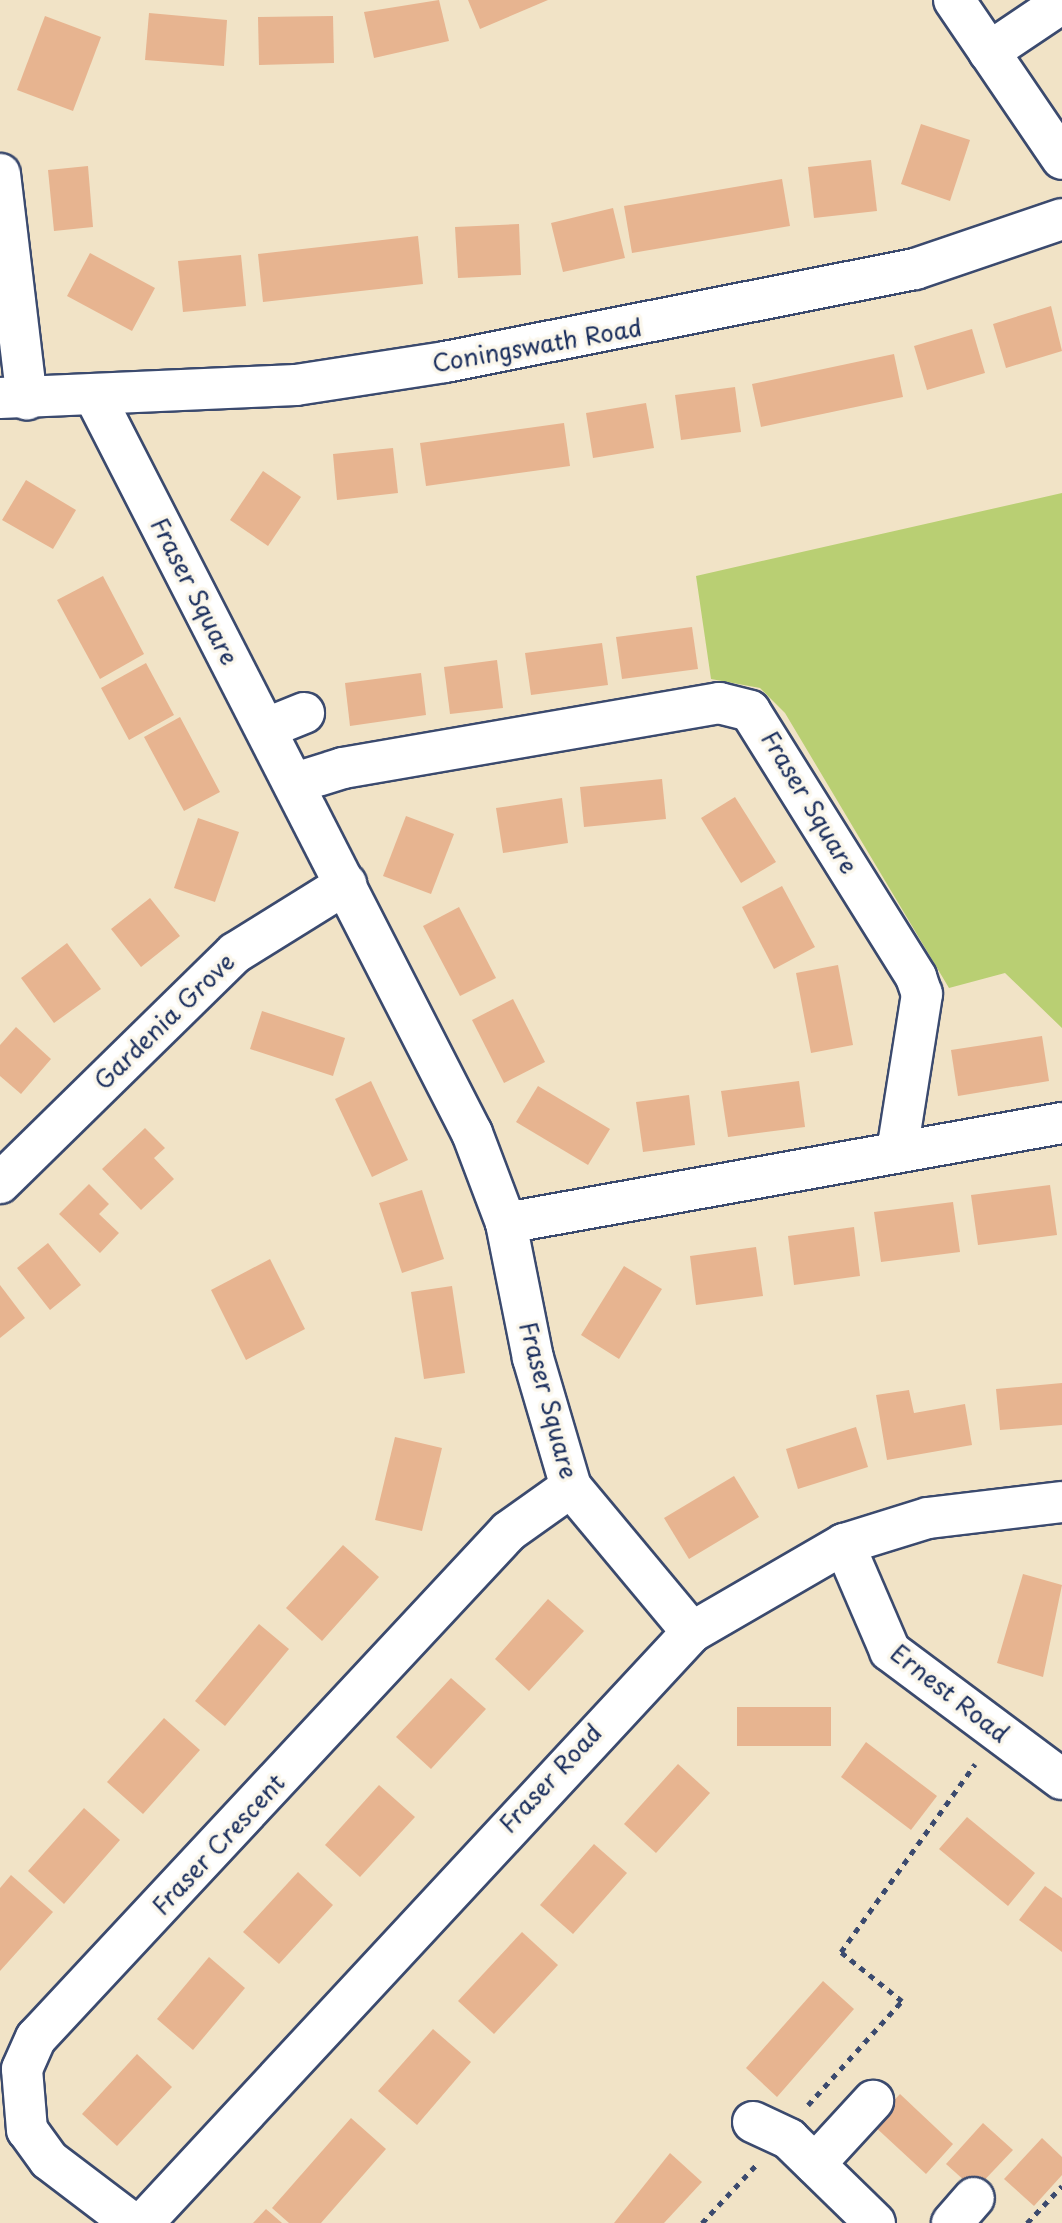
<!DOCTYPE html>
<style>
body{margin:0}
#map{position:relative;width:1062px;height:2223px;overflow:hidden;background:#f1e3c6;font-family:"Playpen Sans",sans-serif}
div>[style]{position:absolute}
.green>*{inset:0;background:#b9cf73}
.building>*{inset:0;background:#e7b490}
.path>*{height:5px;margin-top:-2.5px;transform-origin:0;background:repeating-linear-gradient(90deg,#3b4a6e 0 6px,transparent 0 12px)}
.roads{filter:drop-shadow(2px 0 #3b4a6e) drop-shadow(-2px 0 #3b4a6e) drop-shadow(0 2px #3b4a6e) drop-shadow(0 -2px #3b4a6e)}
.minor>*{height:40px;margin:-20px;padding:0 20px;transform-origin:20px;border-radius:20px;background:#fff}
span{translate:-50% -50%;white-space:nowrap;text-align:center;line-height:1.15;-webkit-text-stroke:7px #fbf7ec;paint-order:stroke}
.street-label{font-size:24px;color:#1b2f5e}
</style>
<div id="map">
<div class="green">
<i style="clip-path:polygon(1062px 493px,1062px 1028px,1005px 973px,949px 988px,785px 713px,760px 688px,711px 679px,696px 576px)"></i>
</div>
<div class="building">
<i style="clip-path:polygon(439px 0,449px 41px,374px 58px,364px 12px)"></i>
<i style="clip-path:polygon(468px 0,548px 0,480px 29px)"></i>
<i style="clip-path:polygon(149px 13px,227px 20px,224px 66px,145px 60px)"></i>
<i style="clip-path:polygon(45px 16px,101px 37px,73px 111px,17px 90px)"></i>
<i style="clip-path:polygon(333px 16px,334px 63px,259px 65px,258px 17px)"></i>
<i style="clip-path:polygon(921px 124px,970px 140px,950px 201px,901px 184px)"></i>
<i style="clip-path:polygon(871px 160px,877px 211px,814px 218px,808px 167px)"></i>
<i style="clip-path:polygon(88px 166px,93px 227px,54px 231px,48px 170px)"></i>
<i style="clip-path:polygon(782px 179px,790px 226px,632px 253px,624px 206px)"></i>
<i style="clip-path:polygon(613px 208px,625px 258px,563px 272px,551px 223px)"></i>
<i style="clip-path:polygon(519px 224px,521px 275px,458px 278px,455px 227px)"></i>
<i style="clip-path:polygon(418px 236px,423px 284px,263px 302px,258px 254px)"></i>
<i style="clip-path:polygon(90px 253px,155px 288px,132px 331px,67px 296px)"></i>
<i style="clip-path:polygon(241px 255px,246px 306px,183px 312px,178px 261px)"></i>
<i style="clip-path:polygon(1051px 306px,1062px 351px,1006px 368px,993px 324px)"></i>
<i style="clip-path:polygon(972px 329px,985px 373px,927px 390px,914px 346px)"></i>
<i style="clip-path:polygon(894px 354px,903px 397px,761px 427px,752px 384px)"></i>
<i style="clip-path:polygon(735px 387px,741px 432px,681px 440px,675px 395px)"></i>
<i style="clip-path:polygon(646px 403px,654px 448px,593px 458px,586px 413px)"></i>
<i style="clip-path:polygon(564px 423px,570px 466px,426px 486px,420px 443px)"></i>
<i style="clip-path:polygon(393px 448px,398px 493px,337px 500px,333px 454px)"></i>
<i style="clip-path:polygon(263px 471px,301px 497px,268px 546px,230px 520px)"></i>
<i style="clip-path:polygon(26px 480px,76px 510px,53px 549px,2px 520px)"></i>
<i style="clip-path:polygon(103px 576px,144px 654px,100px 679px,57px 600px)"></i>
<i style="clip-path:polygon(692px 627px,698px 669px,622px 679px,616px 637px)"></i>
<i style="clip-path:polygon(602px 643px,608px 685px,531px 695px,525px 653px)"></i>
<i style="clip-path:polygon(497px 660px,503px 708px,450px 714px,444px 667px)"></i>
<i style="clip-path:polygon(146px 663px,174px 715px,129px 740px,101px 688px)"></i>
<i style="clip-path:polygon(421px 673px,426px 715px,350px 726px,345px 683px)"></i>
<i style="clip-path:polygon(180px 717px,220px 792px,184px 811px,144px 737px)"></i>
<i style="clip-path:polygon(662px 779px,666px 819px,584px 827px,580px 787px)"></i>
<i style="clip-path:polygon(735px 797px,776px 862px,741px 883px,701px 818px)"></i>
<i style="clip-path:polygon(562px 798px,568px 843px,503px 853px,496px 808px)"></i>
<i style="clip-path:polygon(406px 816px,454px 834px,431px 894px,383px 876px)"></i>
<i style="clip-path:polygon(198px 818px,239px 832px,215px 902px,174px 888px)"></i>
<i style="clip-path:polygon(782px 886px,815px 947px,774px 969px,742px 907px)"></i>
<i style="clip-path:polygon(150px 898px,180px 936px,141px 967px,111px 929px)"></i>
<i style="clip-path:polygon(459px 907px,496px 978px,460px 996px,423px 926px)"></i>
<i style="clip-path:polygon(67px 943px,101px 989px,54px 1023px,21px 978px)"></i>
<i style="clip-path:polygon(838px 965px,853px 1045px,811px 1053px,796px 973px)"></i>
<i style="clip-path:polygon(513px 999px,545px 1062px,504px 1083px,472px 1020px)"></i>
<i style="clip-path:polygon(262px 1011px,345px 1038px,333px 1076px,250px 1049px)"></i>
<i style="clip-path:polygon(16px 1027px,51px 1059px,21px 1094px,0 1076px,0 1045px)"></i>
<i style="clip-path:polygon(1042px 1036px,1049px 1081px,958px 1096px,951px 1050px)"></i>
<i style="clip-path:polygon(371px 1081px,408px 1160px,372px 1177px,335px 1099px)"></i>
<i style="clip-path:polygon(799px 1081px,805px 1127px,728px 1137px,721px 1091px)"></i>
<i style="clip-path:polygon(538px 1086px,610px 1129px,588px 1165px,516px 1122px)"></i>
<i style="clip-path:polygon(689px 1095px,695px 1145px,643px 1152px,636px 1102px)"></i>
<i style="clip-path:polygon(145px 1128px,165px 1148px,154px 1158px,174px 1179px,141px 1210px,102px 1169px)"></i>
<i style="clip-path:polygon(89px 1184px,109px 1204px,99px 1214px,119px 1233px,100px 1253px,59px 1214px)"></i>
<i style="clip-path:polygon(1050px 1185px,1057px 1235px,978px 1245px,971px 1195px)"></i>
<i style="clip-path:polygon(422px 1190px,444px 1259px,402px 1273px,379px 1203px)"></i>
<i style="clip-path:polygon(953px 1202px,960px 1252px,881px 1262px,874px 1212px)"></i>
<i style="clip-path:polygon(854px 1227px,860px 1276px,794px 1285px,788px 1236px)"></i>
<i style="clip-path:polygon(48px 1243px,81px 1285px,50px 1310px,17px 1268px)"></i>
<i style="clip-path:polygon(756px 1247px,763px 1296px,696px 1305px,690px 1256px)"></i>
<i style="clip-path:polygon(270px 1259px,305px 1329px,246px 1360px,211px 1290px)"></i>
<i style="clip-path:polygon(624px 1266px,662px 1289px,619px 1359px,581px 1335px)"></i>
<i style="clip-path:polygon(0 1285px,25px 1318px,0 1338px)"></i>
<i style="clip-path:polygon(452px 1286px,465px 1373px,424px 1379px,411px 1292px)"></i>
<i style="clip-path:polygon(1062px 1383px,1062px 1425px,1000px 1430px,996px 1389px)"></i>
<i style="clip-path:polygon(909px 1390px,914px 1413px,965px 1404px,972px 1445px,887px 1460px,876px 1395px)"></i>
<i style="clip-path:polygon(856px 1427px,868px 1467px,798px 1489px,786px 1449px)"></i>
<i style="clip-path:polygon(395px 1437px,442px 1448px,422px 1531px,375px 1520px)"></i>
<i style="clip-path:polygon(734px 1476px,759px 1517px,689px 1559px,664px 1518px)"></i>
<i style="clip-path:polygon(343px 1545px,379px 1577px,322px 1641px,286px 1608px)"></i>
<i style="clip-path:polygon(1023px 1574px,1062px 1585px,1043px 1677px,997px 1663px)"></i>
<i style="clip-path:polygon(548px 1599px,584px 1631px,529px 1691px,495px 1659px)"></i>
<i style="clip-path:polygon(259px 1624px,289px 1649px,225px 1726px,195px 1701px)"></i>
<i style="clip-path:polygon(451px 1678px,486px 1709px,431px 1769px,396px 1737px)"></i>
<i style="clip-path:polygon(737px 1707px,831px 1707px,831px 1746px,737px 1746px)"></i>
<i style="clip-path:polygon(164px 1718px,200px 1750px,143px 1814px,107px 1782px)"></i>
<i style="clip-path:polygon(866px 1742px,937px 1796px,911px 1830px,841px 1777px)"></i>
<i style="clip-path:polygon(678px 1764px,710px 1793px,656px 1853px,624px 1824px)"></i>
<i style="clip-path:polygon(379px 1785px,415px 1817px,360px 1877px,325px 1845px)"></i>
<i style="clip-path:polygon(84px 1808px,120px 1840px,64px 1904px,28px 1871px)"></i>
<i style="clip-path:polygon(967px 1817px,1035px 1873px,1008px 1906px,939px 1849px)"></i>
<i style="clip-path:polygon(594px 1844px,627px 1873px,573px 1934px,540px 1905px)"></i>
<i style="clip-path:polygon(298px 1872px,333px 1905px,279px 1964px,243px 1932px)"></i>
<i style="clip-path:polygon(11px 1875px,53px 1912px,0 1971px,0 1888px)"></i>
<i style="clip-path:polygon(1045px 1886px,1062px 1898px,1062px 1952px,1019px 1920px)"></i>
<i style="clip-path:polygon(522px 1932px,558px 1965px,494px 2034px,458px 2001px)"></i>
<i style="clip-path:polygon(209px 1957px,245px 1988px,193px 2050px,157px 2019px)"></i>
<i style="clip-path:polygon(823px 1981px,854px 2009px,777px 2097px,746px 2068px)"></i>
<i style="clip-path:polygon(433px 2029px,471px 2062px,417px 2125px,378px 2091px)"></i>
<i style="clip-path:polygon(137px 2054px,172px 2087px,117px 2146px,82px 2114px)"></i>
<i style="clip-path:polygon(900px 2094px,953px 2144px,926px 2174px,872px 2124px)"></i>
<i style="clip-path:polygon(351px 2118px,386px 2149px,321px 2223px,289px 2223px,272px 2208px)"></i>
<i style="clip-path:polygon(983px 2123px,1013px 2150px,975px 2190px,946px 2164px)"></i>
<i style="clip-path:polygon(1042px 2138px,1062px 2157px,1062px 2175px,1034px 2206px,1004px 2179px)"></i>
<i style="clip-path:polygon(670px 2153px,702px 2182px,664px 2223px,614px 2223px)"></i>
<i style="clip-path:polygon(266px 2209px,282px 2223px,253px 2223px)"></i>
</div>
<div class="path">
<i style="left:808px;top:2105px;width:140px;rotate:-47.9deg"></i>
<i style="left:902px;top:2001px;width:78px;rotate:-141.2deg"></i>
<i style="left:841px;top:1952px;width:231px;rotate:-54.5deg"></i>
<i style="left:702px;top:2223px;width:79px;rotate:-47deg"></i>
<i style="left:1027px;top:2223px;width:51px;rotate:-46.6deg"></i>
</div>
<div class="roads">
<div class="minor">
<i style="left:954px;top:0;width:192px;rotate:55.8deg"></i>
<i style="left:989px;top:52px;width:88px;rotate:-33.9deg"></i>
<i style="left:0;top:174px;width:227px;rotate:83.2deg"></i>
<i style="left:0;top:398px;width:296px;rotate:-2.5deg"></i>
<i style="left:296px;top:385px;width:151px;rotate:-8.8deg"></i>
<i style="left:445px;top:362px;width:479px;rotate:-11.2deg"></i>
<i style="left:915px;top:269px;width:155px;rotate:-18.8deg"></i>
<i style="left:96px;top:399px;width:825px;rotate:62.88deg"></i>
<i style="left:472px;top:1133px;width:96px;rotate:69.3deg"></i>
<i style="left:506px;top:1223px;width:138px;rotate:78.7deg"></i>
<i style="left:533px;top:1358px;width:134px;rotate:73.6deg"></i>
<i style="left:571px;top:1487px;width:189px;rotate:50.2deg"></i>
<i style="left:267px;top:728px;width:40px;rotate:-22deg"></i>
<i style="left:295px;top:783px;width:50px;rotate:-17.4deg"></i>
<i style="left:343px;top:768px;width:382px;rotate:-9.8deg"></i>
<i style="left:719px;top:703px;width:32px;rotate:14deg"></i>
<i style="left:750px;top:711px;width:314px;rotate:58deg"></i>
<i style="left:916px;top:977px;width:18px;rotate:71deg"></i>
<i style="left:922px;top:994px;width:160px;rotate:99deg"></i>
<i style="left:0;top:1183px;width:329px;rotate:-44.4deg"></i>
<i style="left:235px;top:953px;width:131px;rotate:-31.9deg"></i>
<i style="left:506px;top:1223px;width:565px;rotate:-10.2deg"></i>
<i style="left:844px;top:1544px;width:116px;rotate:66.7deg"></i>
<i style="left:890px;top:1651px;width:214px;rotate:36.7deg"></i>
<i style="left:753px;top:2122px;width:40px;rotate:25deg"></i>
<i style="left:789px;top:2139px;width:120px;rotate:44.3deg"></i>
<i style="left:815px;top:2164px;width:86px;rotate:-47.4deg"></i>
<i style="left:132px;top:2223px;width:104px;rotate:-142.8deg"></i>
<i style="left:49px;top:2160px;width:37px;rotate:-126deg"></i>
<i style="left:27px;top:2130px;width:61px;rotate:-94.7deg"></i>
<i style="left:22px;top:2069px;width:34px;rotate:-66deg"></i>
<i style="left:36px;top:2038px;width:693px;rotate:-46.99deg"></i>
<i style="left:509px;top:1531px;width:76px;rotate:-35.4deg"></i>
<i style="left:143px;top:2223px;width:807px;rotate:-47.11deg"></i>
<i style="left:692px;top:1632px;width:176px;rotate:-30.1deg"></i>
<i style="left:844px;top:1544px;width:88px;rotate:-17.2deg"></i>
<i style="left:928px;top:1518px;width:135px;rotate:-6.8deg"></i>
<i style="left:952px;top:2223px;width:33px;rotate:-49deg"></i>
</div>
</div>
<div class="street-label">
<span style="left:537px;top:345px;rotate:-10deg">Coningswath Road</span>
<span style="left:195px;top:591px;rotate:63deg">Fraser Square</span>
<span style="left:810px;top:802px;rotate:59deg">Fraser Square</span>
<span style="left:164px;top:1021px;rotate:-44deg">Gardenia Grove</span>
<span style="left:549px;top:1400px;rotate:75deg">Fraser Square</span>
<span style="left:950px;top:1693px;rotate:38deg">Ernest Road</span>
<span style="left:550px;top:1778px;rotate:-47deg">Fraser Road</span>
<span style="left:218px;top:1844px;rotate:-47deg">Fraser Crescent</span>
</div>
</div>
